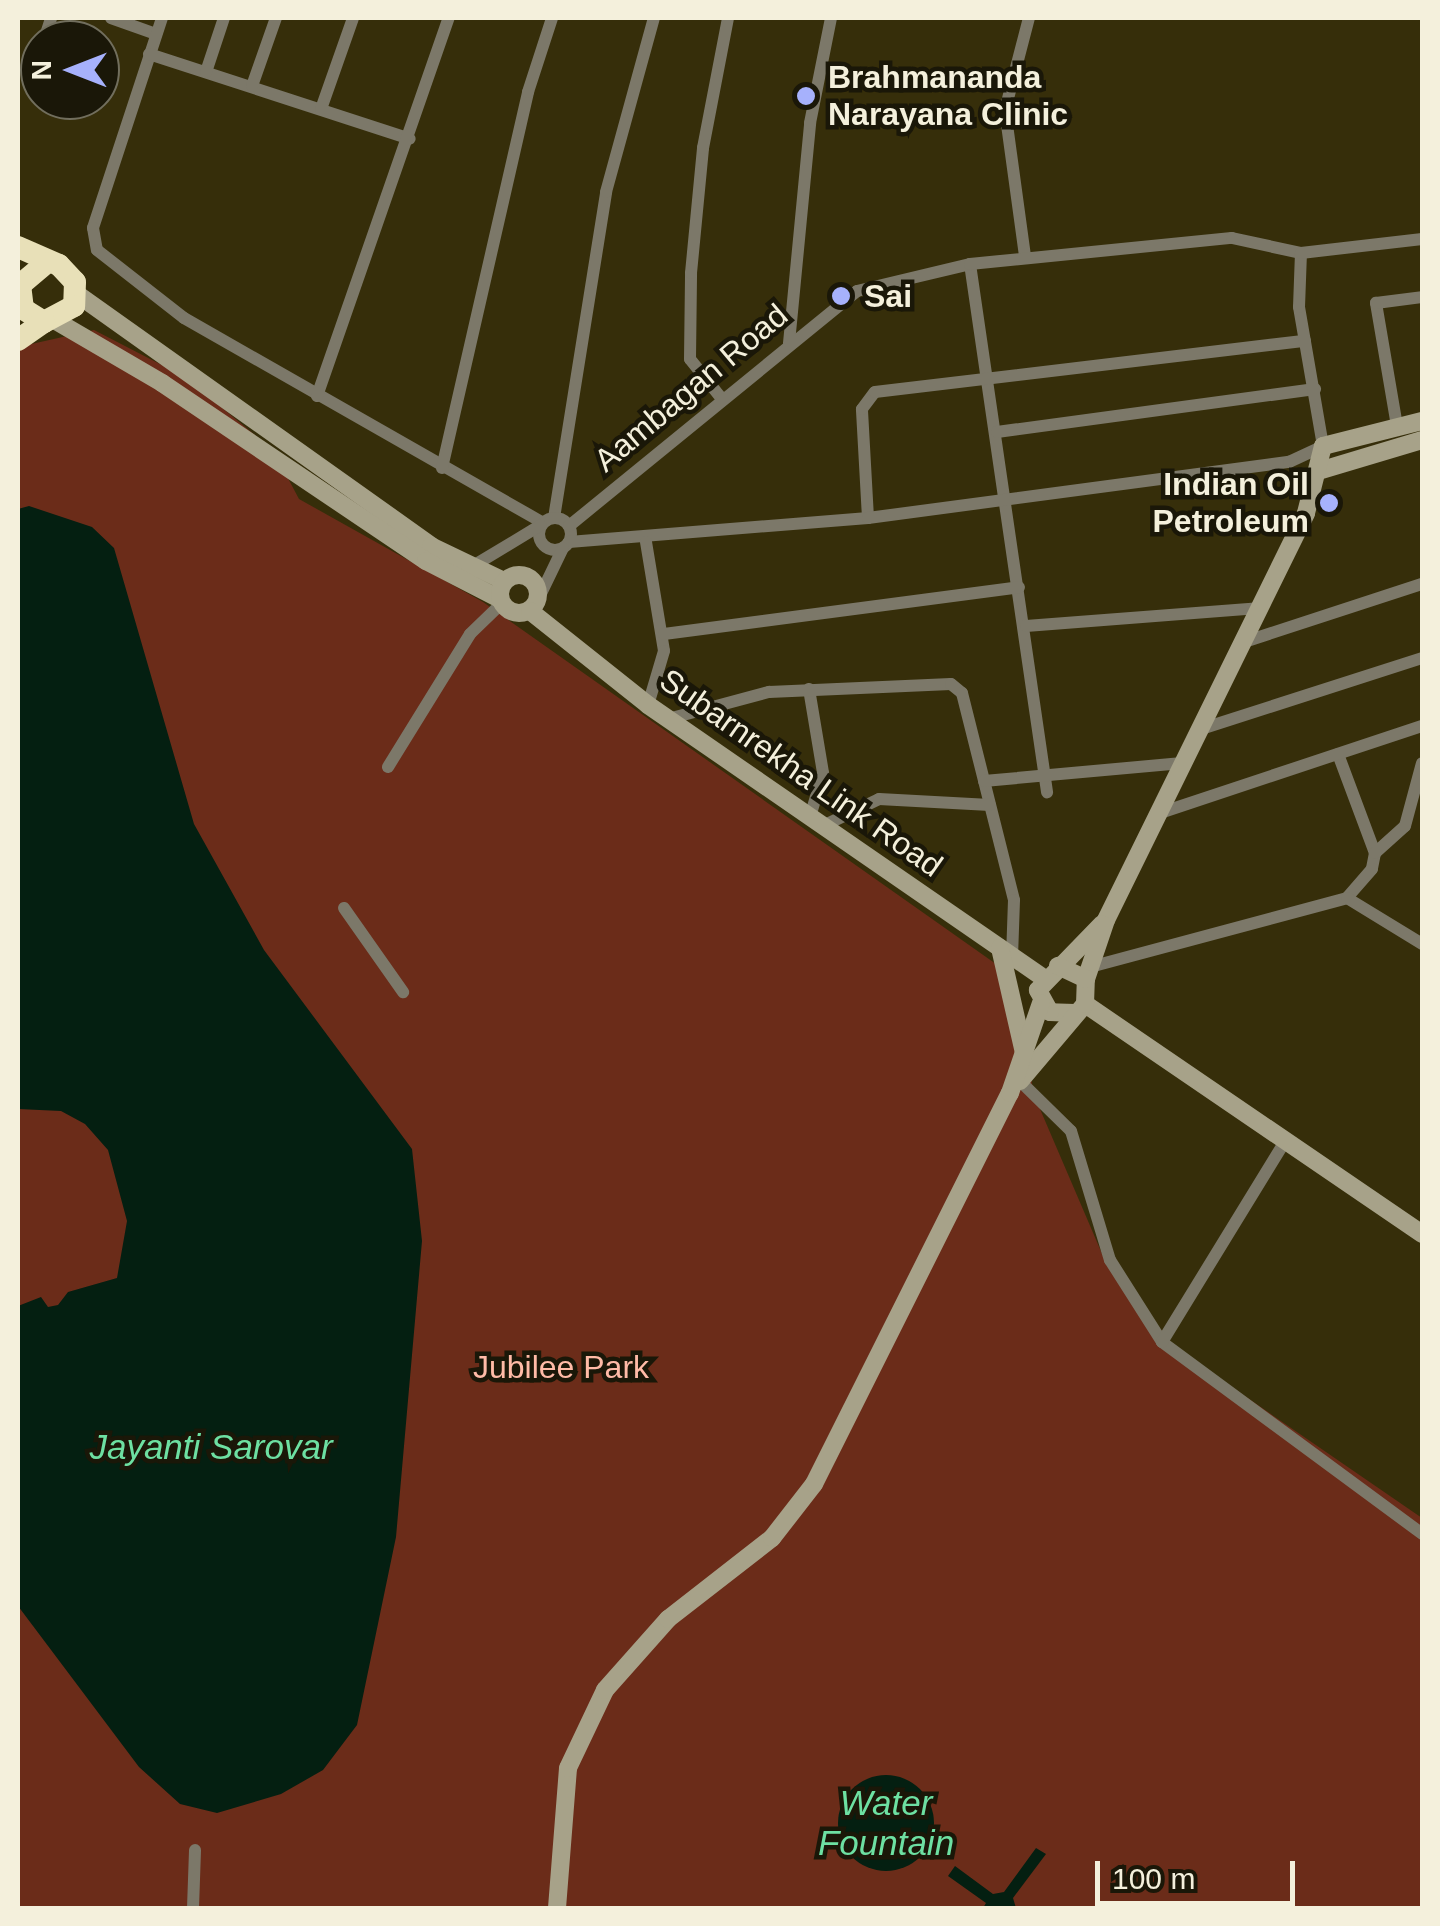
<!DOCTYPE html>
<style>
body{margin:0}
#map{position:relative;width:1440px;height:1926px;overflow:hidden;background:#362e0a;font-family:Helvetica,sans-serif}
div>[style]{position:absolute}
.green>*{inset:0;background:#6b2c19}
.water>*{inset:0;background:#041f11}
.round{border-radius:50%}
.street>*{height:12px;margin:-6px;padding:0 6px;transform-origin:6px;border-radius:6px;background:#7c7869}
.street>.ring{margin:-6px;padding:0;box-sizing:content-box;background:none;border:12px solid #7c7869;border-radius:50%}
.secondary>*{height:18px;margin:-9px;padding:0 9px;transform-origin:9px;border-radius:9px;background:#a7a289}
.secondary>.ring{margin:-9px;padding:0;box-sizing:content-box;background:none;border:18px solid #a7a289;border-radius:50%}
.highway>*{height:22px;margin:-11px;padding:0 11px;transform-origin:11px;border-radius:11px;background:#e8e0b8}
.dots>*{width:28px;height:28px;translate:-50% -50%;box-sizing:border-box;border:5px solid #1a1708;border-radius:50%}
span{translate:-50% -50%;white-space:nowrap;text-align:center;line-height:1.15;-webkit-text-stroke:9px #1a1708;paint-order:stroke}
.poi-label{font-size:32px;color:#f4f0dc;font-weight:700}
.left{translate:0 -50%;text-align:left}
.right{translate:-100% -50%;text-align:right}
.street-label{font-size:32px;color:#f4f0dc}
.park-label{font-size:32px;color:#ffbba7}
.water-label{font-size:35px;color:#6de0a2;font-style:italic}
.frame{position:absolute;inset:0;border:20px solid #f4f0dc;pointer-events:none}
.north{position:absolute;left:20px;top:20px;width:100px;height:100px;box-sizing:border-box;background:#1a1708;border:2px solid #716e5d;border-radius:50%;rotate:270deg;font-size:28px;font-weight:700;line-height:40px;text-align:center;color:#f4f0dc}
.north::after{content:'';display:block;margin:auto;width:35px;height:45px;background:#a6b1fc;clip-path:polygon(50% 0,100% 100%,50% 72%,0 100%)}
.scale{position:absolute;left:1095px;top:1861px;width:200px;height:45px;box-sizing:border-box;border:5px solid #f4f0dc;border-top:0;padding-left:12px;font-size:30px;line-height:35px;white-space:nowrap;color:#f4f0dc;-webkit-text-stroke:8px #1a1708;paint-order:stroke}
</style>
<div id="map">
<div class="green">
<i style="clip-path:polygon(94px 330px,185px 377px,273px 450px,299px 499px,483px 602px,1013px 976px,1034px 1095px,1103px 1256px,1175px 1348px,1422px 1518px,1422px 1908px,18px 1908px,18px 347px)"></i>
</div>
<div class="water">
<i style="clip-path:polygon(29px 506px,92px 527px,114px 548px,194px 824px,264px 950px,412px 1149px,422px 1241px,396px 1537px,357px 1725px,323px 1770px,281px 1794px,217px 1813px,180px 1804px,139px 1767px,18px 1606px,18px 1306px,41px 1297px,48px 1307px,58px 1305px,68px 1292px,117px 1278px,127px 1221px,108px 1150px,85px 1124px,61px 1111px,18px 1109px,18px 509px)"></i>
<i class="round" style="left:838px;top:1775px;width:96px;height:96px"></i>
<i style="clip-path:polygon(1036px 1848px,1046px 1854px,1013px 1898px,1016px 1908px,983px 1908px,986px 1903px,948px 1876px,955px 1866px,993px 1894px,1004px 1892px)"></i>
</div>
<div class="street">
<i style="left:111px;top:18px;width:48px;rotate:19.6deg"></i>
<i style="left:162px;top:18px;width:221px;rotate:108.2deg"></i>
<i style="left:93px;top:228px;width:22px;rotate:80deg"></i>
<i style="left:97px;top:250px;width:110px;rotate:38deg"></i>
<i style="left:184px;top:318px;width:413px;rotate:29.7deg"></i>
<i style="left:44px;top:40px;width:23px;rotate:-72deg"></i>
<i style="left:149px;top:54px;width:274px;rotate:18deg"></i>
<i style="left:206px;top:72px;width:57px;rotate:-71.6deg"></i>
<i style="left:30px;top:83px;width:33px;rotate:-72deg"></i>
<i style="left:252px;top:86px;width:72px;rotate:-70.6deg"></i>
<i style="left:321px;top:109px;width:96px;rotate:-70.6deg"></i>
<i style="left:1025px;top:256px;width:147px;rotate:-97.8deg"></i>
<i style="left:1005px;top:110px;width:95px;rotate:-75.4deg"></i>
<i style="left:970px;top:264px;width:534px;rotate:81.7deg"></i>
<i style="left:789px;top:343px;width:221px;rotate:-84.5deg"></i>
<i style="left:810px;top:123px;width:107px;rotate:-78.7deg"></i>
<i style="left:317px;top:396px;width:400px;rotate:-70.8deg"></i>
<i style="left:722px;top:399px;width:51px;rotate:-128.7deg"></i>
<i style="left:690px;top:359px;width:86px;rotate:-89.3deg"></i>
<i style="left:691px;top:273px;width:126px;rotate:-84.5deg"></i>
<i style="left:703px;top:148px;width:132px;rotate:-79.1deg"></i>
<i style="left:1397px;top:426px;width:125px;rotate:-99.7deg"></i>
<i style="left:1376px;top:303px;width:46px;rotate:-7.4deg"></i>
<i style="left:997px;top:432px;width:321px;rotate:-7.7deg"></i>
<i style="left:442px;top:468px;width:386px;rotate:-77.1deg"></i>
<i style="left:528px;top:92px;width:78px;rotate:-72deg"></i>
<i style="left:554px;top:518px;width:330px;rotate:-80.9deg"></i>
<i style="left:606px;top:192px;width:180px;rotate:-74.6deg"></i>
<i style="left:868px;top:518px;width:109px;rotate:-93.2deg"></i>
<i style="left:862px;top:409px;width:21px;rotate:-53deg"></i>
<i style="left:875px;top:392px;width:433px;rotate:-6.8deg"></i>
<i class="ring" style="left:539px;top:518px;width:20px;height:20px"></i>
<i style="left:569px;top:526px;width:372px;rotate:-39.2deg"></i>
<i style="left:857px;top:291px;width:116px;rotate:-13.4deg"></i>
<i style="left:970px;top:264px;width:263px;rotate:-5.7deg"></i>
<i style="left:1232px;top:238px;width:71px;rotate:12.3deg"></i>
<i style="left:569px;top:542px;width:300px;rotate:-4.6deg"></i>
<i style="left:868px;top:518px;width:425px;rotate:-7.6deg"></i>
<i style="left:1289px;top:462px;width:38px;rotate:-25deg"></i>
<i style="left:1323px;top:446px;width:141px;rotate:-99.8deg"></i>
<i style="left:1299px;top:307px;width:54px;rotate:-87.9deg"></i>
<i style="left:1301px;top:253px;width:122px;rotate:-6.6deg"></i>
<i style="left:646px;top:542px;width:110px;rotate:80.6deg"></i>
<i style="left:664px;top:651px;width:56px;rotate:106.5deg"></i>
<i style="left:473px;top:566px;width:79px;rotate:-31.1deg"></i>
<i style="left:536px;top:604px;width:62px;rotate:-64.3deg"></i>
<i style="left:1026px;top:626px;width:233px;rotate:-4.4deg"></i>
<i style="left:664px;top:634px;width:358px;rotate:-7.5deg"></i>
<i style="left:1241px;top:643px;width:190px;rotate:-18.1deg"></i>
<i style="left:809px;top:689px;width:85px;rotate:80.5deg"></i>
<i style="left:823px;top:773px;width:46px;rotate:106.5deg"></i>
<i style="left:668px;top:719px;width:105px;rotate:-15deg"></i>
<i style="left:769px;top:692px;width:182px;rotate:-2.5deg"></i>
<i style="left:951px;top:684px;width:14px;rotate:39deg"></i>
<i style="left:962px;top:693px;width:213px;rotate:75.9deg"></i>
<i style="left:1014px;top:900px;width:56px;rotate:92deg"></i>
<i style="left:1198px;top:730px;width:235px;rotate:-17.8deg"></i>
<i style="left:1338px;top:754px;width:106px;rotate:69.5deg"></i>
<i style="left:1375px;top:853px;width:16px;rotate:101deg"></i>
<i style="left:1372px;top:869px;width:38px;rotate:131deg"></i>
<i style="left:388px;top:767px;width:156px;rotate:-58.3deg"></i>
<i style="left:470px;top:634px;width:45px;rotate:-44.1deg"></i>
<i style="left:984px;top:781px;width:199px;rotate:-5.2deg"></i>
<i style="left:1157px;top:814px;width:279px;rotate:-18.4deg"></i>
<i style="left:823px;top:826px;width:62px;rotate:-25.7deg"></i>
<i style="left:879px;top:799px;width:111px;rotate:3.1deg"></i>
<i style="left:1375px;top:853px;width:40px;rotate:-42deg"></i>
<i style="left:1405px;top:826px;width:65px;rotate:-74.9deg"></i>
<i style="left:344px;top:908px;width:103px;rotate:54.9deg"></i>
<i style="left:1090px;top:967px;width:266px;rotate:-15deg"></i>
<i style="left:1347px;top:898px;width:88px;rotate:31.5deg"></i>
<i style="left:1020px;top:1081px;width:71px;rotate:44.4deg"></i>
<i style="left:1071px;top:1131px;width:135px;rotate:73.2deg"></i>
<i style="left:1110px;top:1260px;width:97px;rotate:57.6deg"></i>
<i style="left:1162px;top:1342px;width:323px;rotate:36.4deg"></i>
<i style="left:1162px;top:1342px;width:236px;rotate:-58.5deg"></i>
<i style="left:193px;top:1908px;width:58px;rotate:-88deg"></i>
</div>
<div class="secondary">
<i style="left:77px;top:294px;width:435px;rotate:35.4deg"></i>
<i style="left:431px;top:546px;width:81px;rotate:25.6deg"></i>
<i style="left:56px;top:321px;width:123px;rotate:30.3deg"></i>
<i style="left:162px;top:383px;width:318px;rotate:34deg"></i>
<i style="left:426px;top:561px;width:83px;rotate:27.2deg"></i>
<i style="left:1322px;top:470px;width:104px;rotate:-16.7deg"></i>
<i class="ring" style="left:500px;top:575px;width:20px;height:20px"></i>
<i style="left:530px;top:611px;width:151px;rotate:38.5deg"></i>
<i style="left:648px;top:705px;width:480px;rotate:34.6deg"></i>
<i style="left:1000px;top:948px;width:108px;rotate:77.1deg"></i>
<i style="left:1086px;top:979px;width:62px;rotate:-71.3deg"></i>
<i style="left:1106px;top:920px;width:453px;rotate:-63.8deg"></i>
<i style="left:1306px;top:513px;width:69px;rotate:-75.8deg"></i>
<i style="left:1323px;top:446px;width:102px;rotate:-14.2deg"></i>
<i style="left:1085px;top:1004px;width:408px;rotate:34.3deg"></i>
<i style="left:1075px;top:1013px;width:25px;rotate:-178deg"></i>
<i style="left:1050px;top:1012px;width:25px;rotate:-119deg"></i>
<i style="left:1038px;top:990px;width:92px;rotate:-45.9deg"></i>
<i style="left:1020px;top:1081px;width:101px;rotate:-49.8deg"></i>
<i style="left:1085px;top:1004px;width:25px;rotate:-88deg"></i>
<i style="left:1086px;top:979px;width:31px;rotate:-155deg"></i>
<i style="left:557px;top:1908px;width:140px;rotate:-85.5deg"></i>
<i style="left:568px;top:1768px;width:86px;rotate:-64.6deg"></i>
<i style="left:605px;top:1690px;width:95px;rotate:-48.4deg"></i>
<i style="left:668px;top:1619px;width:132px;rotate:-37.9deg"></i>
<i style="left:772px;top:1538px;width:68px;rotate:-52.1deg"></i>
<i style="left:814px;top:1484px;width:437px;rotate:-63.4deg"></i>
<i style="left:1010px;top:1093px;width:95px;rotate:-71deg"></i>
</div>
<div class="highway">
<i style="left:18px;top:247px;width:45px;rotate:23.7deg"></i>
<i style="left:59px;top:265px;width:23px;rotate:47deg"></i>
<i style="left:75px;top:282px;width:24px;rotate:92deg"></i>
<i style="left:74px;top:306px;width:34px;rotate:152deg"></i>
<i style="left:44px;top:322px;width:25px;rotate:-148deg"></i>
<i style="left:23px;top:309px;width:24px;rotate:-97deg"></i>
<i style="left:20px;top:285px;width:34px;rotate:-40deg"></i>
<i style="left:18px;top:340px;width:32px;rotate:-35deg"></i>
</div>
<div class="dots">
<i style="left:806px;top:96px;background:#a6b1fc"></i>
<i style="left:841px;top:296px;background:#a6b1fc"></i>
<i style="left:1329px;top:503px;background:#a6b1fc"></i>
</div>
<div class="poi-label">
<span class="left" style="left:828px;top:96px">Brahmananda<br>Narayana Clinic</span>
<span class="left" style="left:864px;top:296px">Sai</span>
<span class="right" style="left:1309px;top:503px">Indian Oil<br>Petroleum</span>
</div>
<div class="street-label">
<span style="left:691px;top:388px;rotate:-40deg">Aambagan Road</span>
<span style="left:801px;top:773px;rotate:35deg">Subarnrekha Link Road</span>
</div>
<div class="park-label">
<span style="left:561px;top:1367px">Jubilee Park</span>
</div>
<div class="water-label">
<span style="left:211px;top:1447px">Jayanti Sarovar</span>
<span style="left:886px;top:1823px">Water<br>Fountain</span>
</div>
<div class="frame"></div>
<div class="north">N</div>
<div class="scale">100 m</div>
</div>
